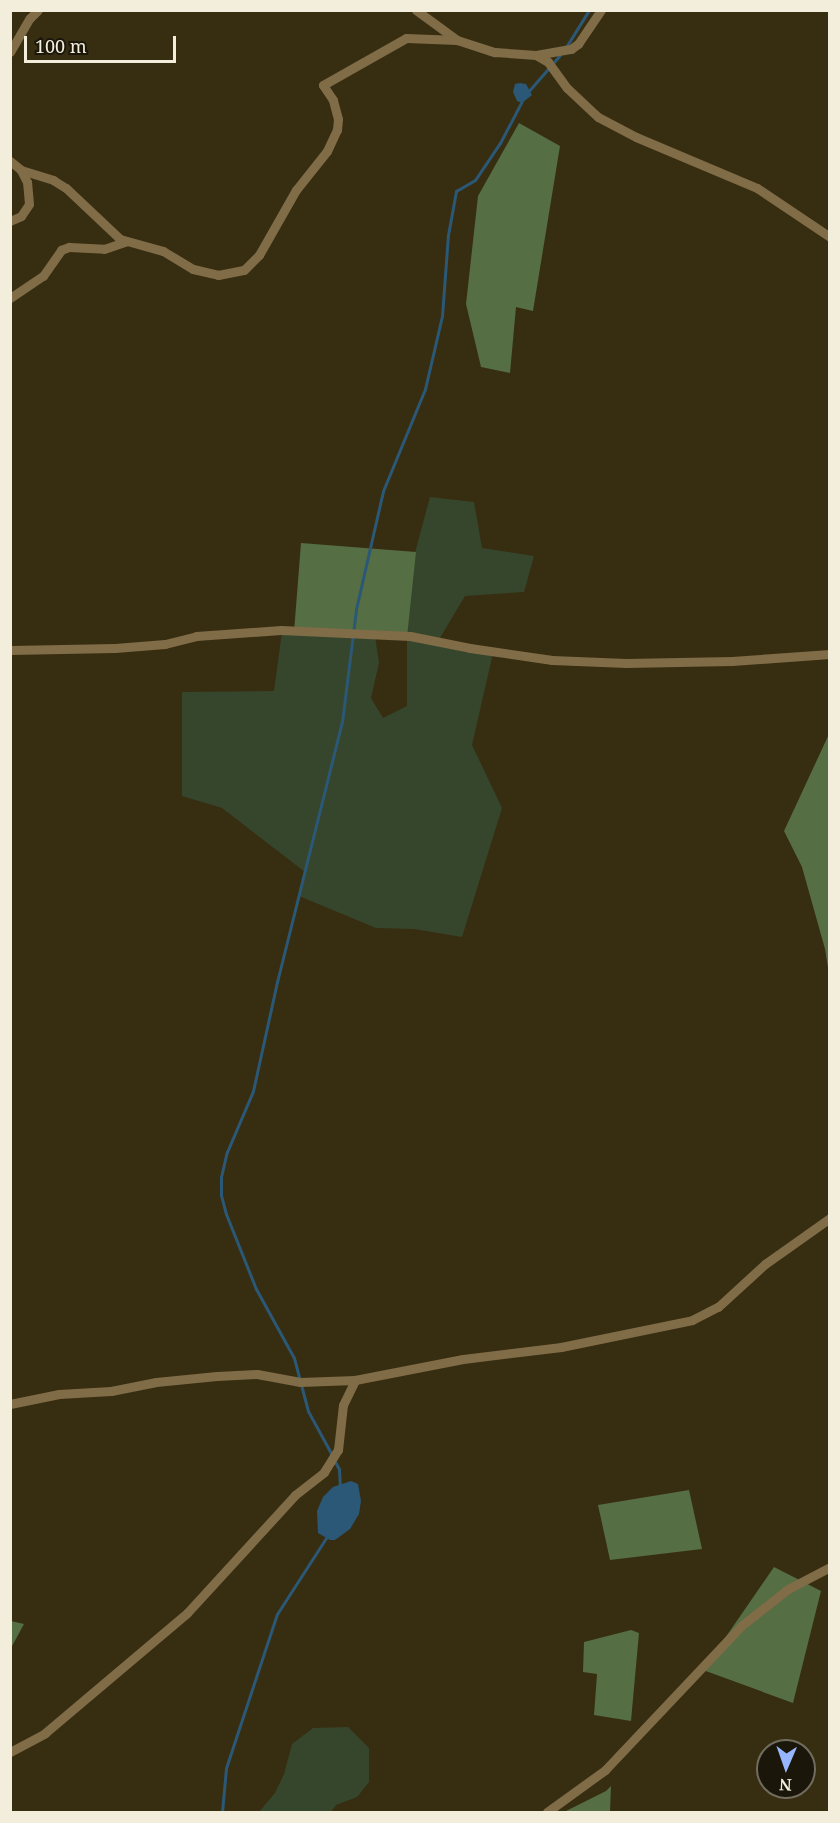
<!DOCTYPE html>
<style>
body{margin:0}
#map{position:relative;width:840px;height:1823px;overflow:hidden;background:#372d11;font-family:"Noto Serif",serif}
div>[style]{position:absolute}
.green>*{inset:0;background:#36462c}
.forest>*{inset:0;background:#556e44}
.water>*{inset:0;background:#2b5876}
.stream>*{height:3px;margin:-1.5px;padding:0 1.5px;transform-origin:1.5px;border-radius:1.5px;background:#2b5876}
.street>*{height:9px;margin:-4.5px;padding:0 4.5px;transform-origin:4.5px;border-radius:4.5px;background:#806c47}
span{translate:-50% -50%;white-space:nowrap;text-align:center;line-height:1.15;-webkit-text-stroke:6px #1a160a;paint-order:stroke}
.frame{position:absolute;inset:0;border:12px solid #f3eddc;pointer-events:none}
.north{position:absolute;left:756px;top:1739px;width:60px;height:60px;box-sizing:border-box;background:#1a160a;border:2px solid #716c5e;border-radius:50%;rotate:182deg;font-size:16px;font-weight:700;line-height:24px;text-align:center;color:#f3eddc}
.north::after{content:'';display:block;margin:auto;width:21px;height:27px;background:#96b6fd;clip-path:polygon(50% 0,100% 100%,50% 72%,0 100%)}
.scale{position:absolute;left:24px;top:36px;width:152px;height:27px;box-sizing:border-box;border:3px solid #f3eddc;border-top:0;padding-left:8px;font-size:18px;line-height:21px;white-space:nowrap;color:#f3eddc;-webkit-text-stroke:4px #1a160a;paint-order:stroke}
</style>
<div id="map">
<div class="green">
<i style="clip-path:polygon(430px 497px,474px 502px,482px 548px,534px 556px,524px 592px,465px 596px,437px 643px,493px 653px,472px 745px,502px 808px,462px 937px,414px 929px,376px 928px,299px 896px,305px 872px,222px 808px,182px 796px,182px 692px,274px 691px,282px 632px,375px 636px,379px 663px,371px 698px,383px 718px,407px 706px,407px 637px,412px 564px)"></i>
<i style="clip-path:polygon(348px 1727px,369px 1748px,369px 1782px,357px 1797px,336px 1805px,331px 1812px,259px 1812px,275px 1793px,284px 1774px,292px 1744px,313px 1728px)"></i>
</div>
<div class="forest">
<i style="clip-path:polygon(519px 123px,560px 146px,533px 311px,516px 307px,510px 373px,481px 367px,466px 304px,478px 196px)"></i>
<i style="clip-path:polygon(301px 543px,416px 552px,407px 637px,294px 632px)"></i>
<i style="clip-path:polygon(829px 734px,830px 974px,829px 974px,825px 949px,802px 867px,784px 831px)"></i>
<i style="clip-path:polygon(689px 1490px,702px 1549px,610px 1560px,598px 1505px)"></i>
<i style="clip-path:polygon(774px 1567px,821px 1591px,793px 1703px,703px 1670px)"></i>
<i style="clip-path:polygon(11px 1621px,24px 1624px,11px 1648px,10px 1621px)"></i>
<i style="clip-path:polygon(631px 1630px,639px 1633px,631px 1721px,594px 1715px,597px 1674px,583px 1672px,584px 1642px)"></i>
<i style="clip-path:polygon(611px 1786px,610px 1812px,564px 1812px,606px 1791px)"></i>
</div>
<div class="water">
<i style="clip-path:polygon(520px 83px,526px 84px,532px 95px,522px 103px,517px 101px,513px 92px,515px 84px)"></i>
<i style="clip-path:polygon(351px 1481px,358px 1484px,361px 1501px,359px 1514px,350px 1529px,335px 1540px,330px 1540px,318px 1533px,317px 1511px,323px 1497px,333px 1487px)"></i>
</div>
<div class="stream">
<i style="left:566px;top:47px;width:44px;rotate:-58.1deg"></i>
<i style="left:527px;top:93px;width:50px;rotate:-49deg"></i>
<i style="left:332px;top:1455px;width:50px;rotate:-118.6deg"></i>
<i style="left:308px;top:1411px;width:55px;rotate:-104.8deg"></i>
<i style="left:294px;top:1358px;width:79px;rotate:-118.8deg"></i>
<i style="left:256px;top:1289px;width:81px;rotate:-111.8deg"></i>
<i style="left:226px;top:1214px;width:20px;rotate:-105deg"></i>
<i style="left:221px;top:1195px;width:18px;rotate:-90deg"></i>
<i style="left:221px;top:1177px;width:26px;rotate:-77deg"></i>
<i style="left:227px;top:1152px;width:66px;rotate:-66.9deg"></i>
<i style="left:253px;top:1091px;width:112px;rotate:-77.6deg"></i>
<i style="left:277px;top:982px;width:268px;rotate:-76deg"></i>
<i style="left:342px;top:722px;width:114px;rotate:-82.9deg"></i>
<i style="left:356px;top:609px;width:121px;rotate:-77.1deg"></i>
<i style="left:383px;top:491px;width:110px;rotate:-67.6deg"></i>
<i style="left:425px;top:389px;width:75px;rotate:-76.9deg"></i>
<i style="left:442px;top:316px;width:81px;rotate:-85.8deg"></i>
<i style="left:448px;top:235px;width:45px;rotate:-79.7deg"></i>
<i style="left:456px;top:191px;width:22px;rotate:-30deg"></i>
<i style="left:475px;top:180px;width:45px;rotate:-56deg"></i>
<i style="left:500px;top:143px;width:47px;rotate:-62.4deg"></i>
<i style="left:334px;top:1460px;width:10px;rotate:61deg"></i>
<i style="left:339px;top:1469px;width:20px;rotate:87deg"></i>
<i style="left:222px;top:1812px;width:44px;rotate:-84.8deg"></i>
<i style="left:226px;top:1768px;width:162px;rotate:-71.7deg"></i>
<i style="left:277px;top:1614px;width:94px;rotate:-57.2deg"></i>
</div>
<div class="street">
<i style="left:416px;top:10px;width:51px;rotate:36.2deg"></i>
<i style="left:457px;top:40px;width:40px;rotate:18deg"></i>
<i style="left:495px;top:52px;width:41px;rotate:4.2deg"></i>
<i style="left:536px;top:55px;width:14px;rotate:30deg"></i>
<i style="left:548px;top:62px;width:32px;rotate:54deg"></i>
<i style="left:567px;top:88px;width:42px;rotate:43.1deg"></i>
<i style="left:598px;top:117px;width:43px;rotate:27.8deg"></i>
<i style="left:636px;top:137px;width:131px;rotate:22.9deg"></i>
<i style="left:757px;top:188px;width:88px;rotate:33.9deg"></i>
<i style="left:10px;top:52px;width:39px;rotate:-60deg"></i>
<i style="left:30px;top:18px;width:11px;rotate:-45deg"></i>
<i style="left:536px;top:55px;width:36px;rotate:-10deg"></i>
<i style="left:571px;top:49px;width:9px;rotate:-36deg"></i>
<i style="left:578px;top:44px;width:41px;rotate:-55.9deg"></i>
<i style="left:10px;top:161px;width:14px;rotate:39deg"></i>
<i style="left:21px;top:170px;width:34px;rotate:17deg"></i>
<i style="left:53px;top:180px;width:15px;rotate:32deg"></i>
<i style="left:66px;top:188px;width:74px;rotate:43.4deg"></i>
<i style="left:120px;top:239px;width:45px;rotate:15.6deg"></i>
<i style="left:163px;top:251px;width:35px;rotate:31deg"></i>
<i style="left:193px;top:269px;width:26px;rotate:13deg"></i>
<i style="left:218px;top:275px;width:26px;rotate:-11deg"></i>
<i style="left:244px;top:270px;width:21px;rotate:-45deg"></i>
<i style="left:259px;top:255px;width:75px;rotate:-60.4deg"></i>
<i style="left:296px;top:190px;width:50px;rotate:-51.5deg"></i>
<i style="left:327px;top:151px;width:23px;rotate:-65deg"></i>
<i style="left:337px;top:130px;width:11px;rotate:-85deg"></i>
<i style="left:338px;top:119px;width:20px;rotate:-105deg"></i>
<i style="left:333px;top:100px;width:18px;rotate:-124deg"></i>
<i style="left:323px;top:85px;width:95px;rotate:-29.5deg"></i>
<i style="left:406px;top:38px;width:51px;rotate:2.2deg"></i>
<i style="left:10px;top:221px;width:12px;rotate:-24deg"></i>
<i style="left:21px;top:216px;width:14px;rotate:-56deg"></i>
<i style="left:29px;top:204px;width:22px;rotate:-95deg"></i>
<i style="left:27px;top:182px;width:13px;rotate:-117deg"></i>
<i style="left:10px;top:298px;width:40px;rotate:-34deg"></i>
<i style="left:43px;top:276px;width:32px;rotate:-55deg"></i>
<i style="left:61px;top:250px;width:9px;rotate:-21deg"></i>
<i style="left:69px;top:247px;width:35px;rotate:3deg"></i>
<i style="left:104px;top:249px;width:24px;rotate:-19deg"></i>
<i style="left:10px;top:650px;width:105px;rotate:-1.1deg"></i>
<i style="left:115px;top:648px;width:50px;rotate:-4.6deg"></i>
<i style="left:165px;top:644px;width:32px;rotate:-14deg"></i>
<i style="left:196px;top:636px;width:85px;rotate:-4deg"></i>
<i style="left:281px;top:630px;width:129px;rotate:2.7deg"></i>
<i style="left:410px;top:636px;width:61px;rotate:11.3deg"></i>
<i style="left:470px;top:648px;width:83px;rotate:8.3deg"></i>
<i style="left:552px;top:660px;width:74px;rotate:2.3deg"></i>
<i style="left:626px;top:663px;width:106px;rotate:-1.1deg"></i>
<i style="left:732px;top:661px;width:98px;rotate:-4.1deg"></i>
<i style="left:10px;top:1404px;width:50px;rotate:-11.5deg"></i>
<i style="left:59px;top:1394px;width:52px;rotate:-3.3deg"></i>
<i style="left:111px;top:1391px;width:46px;rotate:-11.3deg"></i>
<i style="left:156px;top:1382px;width:61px;rotate:-5.6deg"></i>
<i style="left:217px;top:1376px;width:40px;rotate:-2.9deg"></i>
<i style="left:257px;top:1374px;width:44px;rotate:10.5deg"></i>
<i style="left:300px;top:1382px;width:55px;rotate:-2.1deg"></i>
<i style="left:355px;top:1380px;width:110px;rotate:-11deg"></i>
<i style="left:463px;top:1359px;width:99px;rotate:-7deg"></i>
<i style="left:561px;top:1347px;width:134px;rotate:-11.6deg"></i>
<i style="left:692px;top:1320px;width:29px;rotate:-27deg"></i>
<i style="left:718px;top:1307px;width:64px;rotate:-42.5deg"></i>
<i style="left:765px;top:1264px;width:80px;rotate:-35.3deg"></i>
<i style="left:10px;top:1752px;width:40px;rotate:-28deg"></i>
<i style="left:45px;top:1733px;width:186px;rotate:-40.2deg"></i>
<i style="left:187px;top:1613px;width:160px;rotate:-47.5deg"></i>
<i style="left:295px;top:1495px;width:37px;rotate:-38deg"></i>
<i style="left:324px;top:1472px;width:26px;rotate:-58deg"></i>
<i style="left:338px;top:1450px;width:45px;rotate:-83.7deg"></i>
<i style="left:343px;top:1405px;width:28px;rotate:-64deg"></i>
<i style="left:547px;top:1812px;width:72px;rotate:-35.9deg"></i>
<i style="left:605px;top:1770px;width:198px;rotate:-46.6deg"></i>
<i style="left:741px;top:1626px;width:60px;rotate:-38.2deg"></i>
<i style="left:788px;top:1589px;width:47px;rotate:-27.6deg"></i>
</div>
<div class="frame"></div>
<div class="north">N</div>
<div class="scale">100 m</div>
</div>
